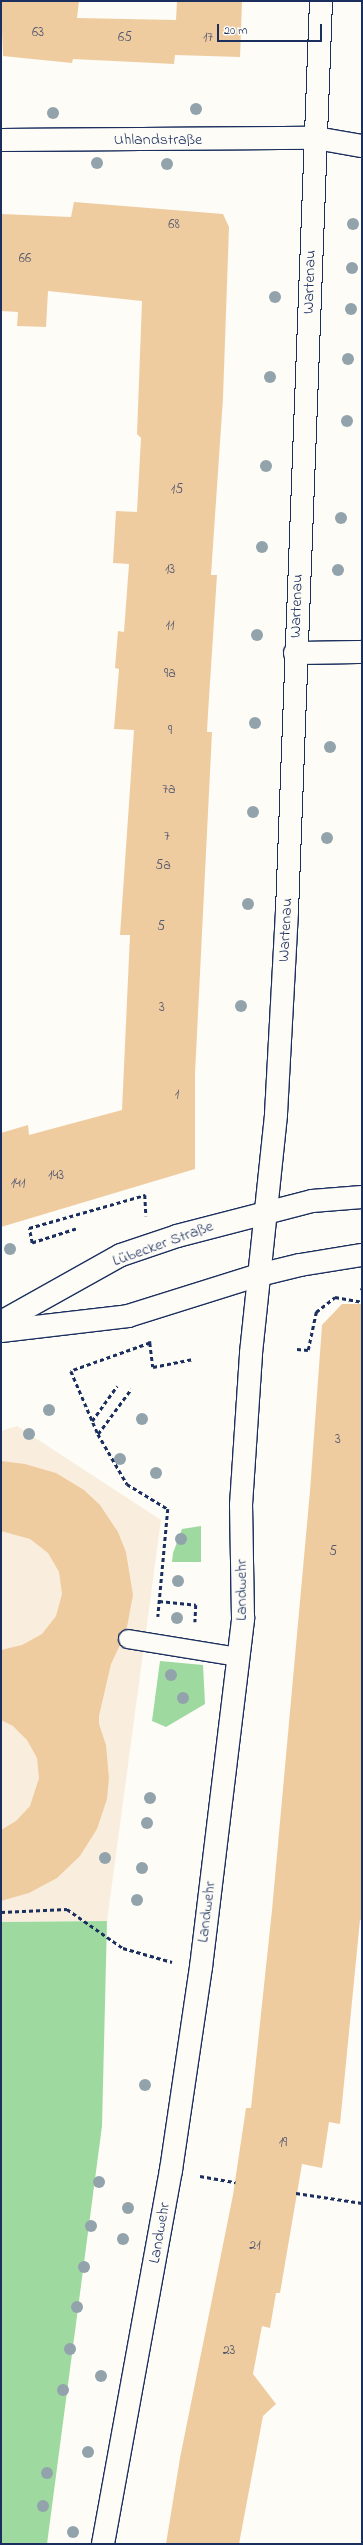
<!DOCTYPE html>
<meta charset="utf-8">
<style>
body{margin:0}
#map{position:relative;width:363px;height:2545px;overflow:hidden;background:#fdfcf7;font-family:"Indie Flower",sans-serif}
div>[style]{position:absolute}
.built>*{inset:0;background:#f9eedd}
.green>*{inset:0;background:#9edaa0}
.building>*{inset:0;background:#efcca0}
.path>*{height:2.5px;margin-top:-1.25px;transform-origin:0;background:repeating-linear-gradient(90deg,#1b2f5e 0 4px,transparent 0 7px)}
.roads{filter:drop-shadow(1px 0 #1b2f5e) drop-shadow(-1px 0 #1b2f5e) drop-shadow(0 1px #1b2f5e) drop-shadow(0 -1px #1b2f5e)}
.lane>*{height:18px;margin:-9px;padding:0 9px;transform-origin:9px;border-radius:9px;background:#fdfcf7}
.street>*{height:22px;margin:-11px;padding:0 11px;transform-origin:11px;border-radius:11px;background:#fdfcf7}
.primary>*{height:22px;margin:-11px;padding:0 11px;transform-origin:11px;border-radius:11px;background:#fdfcf7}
.trees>*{width:12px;height:12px;margin:-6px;border-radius:50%;background:#93a3ac}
span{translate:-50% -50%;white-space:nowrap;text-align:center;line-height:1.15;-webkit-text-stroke:3.5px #fdfcf7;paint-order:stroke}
.number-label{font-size:14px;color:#50566e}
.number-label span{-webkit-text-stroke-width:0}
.street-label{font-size:16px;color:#1b2f5e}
.frame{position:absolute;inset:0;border:2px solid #1b2f5e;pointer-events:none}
.scale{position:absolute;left:217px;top:24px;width:105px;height:18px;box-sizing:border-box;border:2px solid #1b2f5e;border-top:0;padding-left:5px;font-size:12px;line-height:14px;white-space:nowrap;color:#1b2f5e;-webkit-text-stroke:3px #fdfcf7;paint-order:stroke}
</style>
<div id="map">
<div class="built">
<i style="clip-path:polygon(17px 1426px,161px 1520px,107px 1921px,1px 1922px,1px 1431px)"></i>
</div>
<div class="green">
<i style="clip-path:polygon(201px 1526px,201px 1562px,172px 1562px,173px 1553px,182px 1529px)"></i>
<i style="clip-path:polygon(160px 1661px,203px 1665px,205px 1704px,166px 1727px,152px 1721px)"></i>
<i style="clip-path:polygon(107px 1921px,102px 2126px,47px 2544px,1px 2544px,1px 1922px)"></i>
</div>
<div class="building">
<i style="clip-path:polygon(1px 1px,79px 1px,77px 18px,176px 20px,177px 1px,242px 1px,240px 57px,175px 55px,174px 64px,73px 59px,72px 63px,3px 56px)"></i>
<i style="clip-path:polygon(74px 202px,223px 214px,229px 227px,223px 398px,211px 575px,217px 575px,208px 713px,207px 732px,212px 732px,195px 1074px,195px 1169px,1px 1227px,1px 1133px,28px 1125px,29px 1135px,122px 1110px,130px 935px,120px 935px,134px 730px,114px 729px,119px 669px,115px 668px,118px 631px,124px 632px,129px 564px,113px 563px,116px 511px,137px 512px,141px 438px,137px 434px,142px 301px,48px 291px,46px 327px,17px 326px,18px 312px,1px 311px,1px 214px,71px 217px)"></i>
<i style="clip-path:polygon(342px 1304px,362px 1304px,362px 1920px,360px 1920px,340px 2124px,329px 2122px,322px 2168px,302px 2164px,280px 2293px,276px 2293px,270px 2328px,262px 2326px,253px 2374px,276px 2404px,263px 2416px,239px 2544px,166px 2544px,180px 2458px,233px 2195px,246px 2108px,251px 2108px,272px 1910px,310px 1491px,322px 1325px)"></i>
<i style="clip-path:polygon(1px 1461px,25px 1464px,56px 1473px,84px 1490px,100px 1505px,118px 1532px,126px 1552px,133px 1595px,127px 1627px,118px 1637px,120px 1645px,111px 1664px,99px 1716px,99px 1724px,106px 1745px,109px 1778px,107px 1799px,97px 1829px,80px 1856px,57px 1878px,29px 1893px,1px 1901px,1px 1830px,16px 1821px,30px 1806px,39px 1778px,37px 1758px,27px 1740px,13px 1726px,1px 1720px,1px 1650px,22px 1645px,42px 1634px,56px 1616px,62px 1594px,59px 1572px,48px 1553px,30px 1539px,1px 1531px)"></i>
</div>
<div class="path">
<i style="left:76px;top:1229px;width:46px;rotate:162.3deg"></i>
<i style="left:32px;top:1243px;width:15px;rotate:-101deg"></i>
<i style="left:29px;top:1228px;width:121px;rotate:-15.9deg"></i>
<i style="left:145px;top:1195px;width:21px;rotate:87deg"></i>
<i style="left:362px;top:1288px;width:2px;rotate:90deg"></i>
<i style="left:150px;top:1341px;width:2px;rotate:90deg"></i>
<i style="left:150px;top:1343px;width:84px;rotate:160.5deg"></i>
<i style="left:71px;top:1371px;width:69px;rotate:66.8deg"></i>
<i style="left:98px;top:1434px;width:58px;rotate:59.9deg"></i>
<i style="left:127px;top:1484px;width:48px;rotate:31.4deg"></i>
<i style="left:168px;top:1509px;width:108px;rotate:95.3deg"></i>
<i style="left:150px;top:1343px;width:24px;rotate:83deg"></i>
<i style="left:153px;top:1367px;width:41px;rotate:-11.3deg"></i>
<i style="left:297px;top:1349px;width:11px;rotate:5deg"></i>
<i style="left:308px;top:1350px;width:39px;rotate:-78deg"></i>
<i style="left:316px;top:1312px;width:24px;rotate:-38deg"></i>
<i style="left:335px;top:1297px;width:27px;rotate:10deg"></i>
<i style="left:92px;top:1421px;width:43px;rotate:-54.5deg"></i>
<i style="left:98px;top:1434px;width:56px;rotate:-53.7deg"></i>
<i style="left:159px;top:1601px;width:37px;rotate:6deg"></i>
<i style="left:196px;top:1605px;width:17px;rotate:93deg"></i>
<i style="left:1px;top:1912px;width:66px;rotate:-2.6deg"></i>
<i style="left:67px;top:1909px;width:68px;rotate:34.9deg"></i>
<i style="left:123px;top:1948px;width:51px;rotate:15.9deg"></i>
<i style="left:200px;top:2176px;width:36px;rotate:10deg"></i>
<i style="left:296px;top:2193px;width:67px;rotate:8.6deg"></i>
</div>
<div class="roads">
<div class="lane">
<i style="left:128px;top:1639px;width:111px;rotate:9.3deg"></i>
</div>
<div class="street">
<i style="left:1px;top:140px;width:315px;rotate:-0.4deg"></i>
<i style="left:316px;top:138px;width:47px;rotate:9.9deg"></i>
<i style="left:295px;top:653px;width:67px;rotate:-0.9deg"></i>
</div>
<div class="primary">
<i style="left:1px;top:1322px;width:137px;rotate:-29.2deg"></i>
<i style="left:121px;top:1255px;width:59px;rotate:-18.7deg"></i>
<i style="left:177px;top:1236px;width:139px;rotate:-14.5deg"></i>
<i style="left:312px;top:1201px;width:50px;rotate:-4.6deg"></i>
<i style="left:1px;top:1331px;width:128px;rotate:-6.7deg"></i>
<i style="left:128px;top:1316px;width:137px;rotate:-17.4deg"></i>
<i style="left:259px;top:1275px;width:42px;rotate:-13.7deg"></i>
<i style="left:300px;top:1265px;width:63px;rotate:-9.2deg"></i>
<i style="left:103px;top:2544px;width:380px;rotate:-79.7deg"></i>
<i style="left:171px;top:2170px;width:205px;rotate:-81.6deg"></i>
<i style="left:201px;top:1967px;width:352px;rotate:-83.1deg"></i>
<i style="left:243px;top:1618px;width:113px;rotate:-91deg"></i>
<i style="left:241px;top:1505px;width:152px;rotate:-86.2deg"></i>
<i style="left:251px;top:1353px;width:240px;rotate:-84deg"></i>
<i style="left:276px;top:1114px;width:203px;rotate:-86.9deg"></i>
<i style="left:287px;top:911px;width:911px;rotate:-87.86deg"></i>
</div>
</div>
<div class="trees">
<i style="left:196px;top:109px"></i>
<i style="left:53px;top:113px"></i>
<i style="left:97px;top:163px"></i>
<i style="left:167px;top:164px"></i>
<i style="left:353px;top:224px"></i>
<i style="left:352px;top:268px"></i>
<i style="left:275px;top:297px"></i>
<i style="left:351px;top:309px"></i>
<i style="left:348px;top:359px"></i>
<i style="left:270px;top:377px"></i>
<i style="left:347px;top:421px"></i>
<i style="left:266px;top:466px"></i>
<i style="left:341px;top:518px"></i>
<i style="left:262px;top:547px"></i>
<i style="left:338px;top:570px"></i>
<i style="left:257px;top:635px"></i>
<i style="left:255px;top:723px"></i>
<i style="left:330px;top:747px"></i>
<i style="left:253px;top:812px"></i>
<i style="left:327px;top:838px"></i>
<i style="left:248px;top:904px"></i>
<i style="left:241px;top:1006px"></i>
<i style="left:10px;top:1249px"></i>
<i style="left:49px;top:1410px"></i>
<i style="left:142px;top:1419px"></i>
<i style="left:29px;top:1434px"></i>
<i style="left:120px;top:1459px"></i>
<i style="left:156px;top:1473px"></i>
<i style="left:181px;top:1539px"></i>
<i style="left:178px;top:1581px"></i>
<i style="left:177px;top:1618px"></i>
<i style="left:171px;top:1675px"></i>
<i style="left:183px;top:1698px"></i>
<i style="left:150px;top:1798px"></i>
<i style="left:147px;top:1823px"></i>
<i style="left:105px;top:1858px"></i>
<i style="left:142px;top:1868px"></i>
<i style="left:137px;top:1900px"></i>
<i style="left:145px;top:2085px"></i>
<i style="left:99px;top:2182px"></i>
<i style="left:128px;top:2208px"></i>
<i style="left:91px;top:2226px"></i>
<i style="left:123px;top:2239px"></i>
<i style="left:84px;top:2267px"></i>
<i style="left:77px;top:2307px"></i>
<i style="left:70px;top:2349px"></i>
<i style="left:101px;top:2376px"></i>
<i style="left:63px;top:2390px"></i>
<i style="left:88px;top:2452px"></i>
<i style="left:47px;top:2473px"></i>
<i style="left:43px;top:2506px"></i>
<i style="left:73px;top:2532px"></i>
</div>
<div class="number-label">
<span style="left:38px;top:33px">63</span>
<span style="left:125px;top:38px">65</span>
<span style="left:208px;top:38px">17</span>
<span style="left:174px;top:225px">68</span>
<span style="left:25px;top:259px">66</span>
<span style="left:177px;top:490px">15</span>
<span style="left:170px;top:570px">13</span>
<span style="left:170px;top:626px">11</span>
<span style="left:170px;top:674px">9a</span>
<span style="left:170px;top:731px">9</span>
<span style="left:169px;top:790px">7a</span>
<span style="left:167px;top:837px">7</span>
<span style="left:163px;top:866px">5a</span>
<span style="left:161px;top:927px">5</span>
<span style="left:162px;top:1008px">3</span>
<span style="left:177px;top:1095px">1</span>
<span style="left:56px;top:1176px">143</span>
<span style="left:18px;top:1184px">141</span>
<span style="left:338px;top:1440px">3</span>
<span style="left:333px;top:1552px">5</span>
<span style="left:283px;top:2143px">19</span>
<span style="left:255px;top:2246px">21</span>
<span style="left:229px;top:2351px">23</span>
</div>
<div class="street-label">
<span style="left:158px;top:140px">Uhlandstraße</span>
<span style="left:310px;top:282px;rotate:-88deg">Wartenau</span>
<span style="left:297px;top:606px;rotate:-88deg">Wartenau</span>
<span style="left:286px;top:930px;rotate:-87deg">Wartenau</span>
<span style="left:163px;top:1244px;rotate:-20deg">Lübecker Straße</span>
<span style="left:242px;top:1590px;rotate:-90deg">Landwehr</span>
<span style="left:207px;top:1912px;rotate:-83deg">Landwehr</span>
<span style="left:160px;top:2233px;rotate:-80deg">Landwehr</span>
</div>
<div class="frame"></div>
<div class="scale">20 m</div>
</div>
